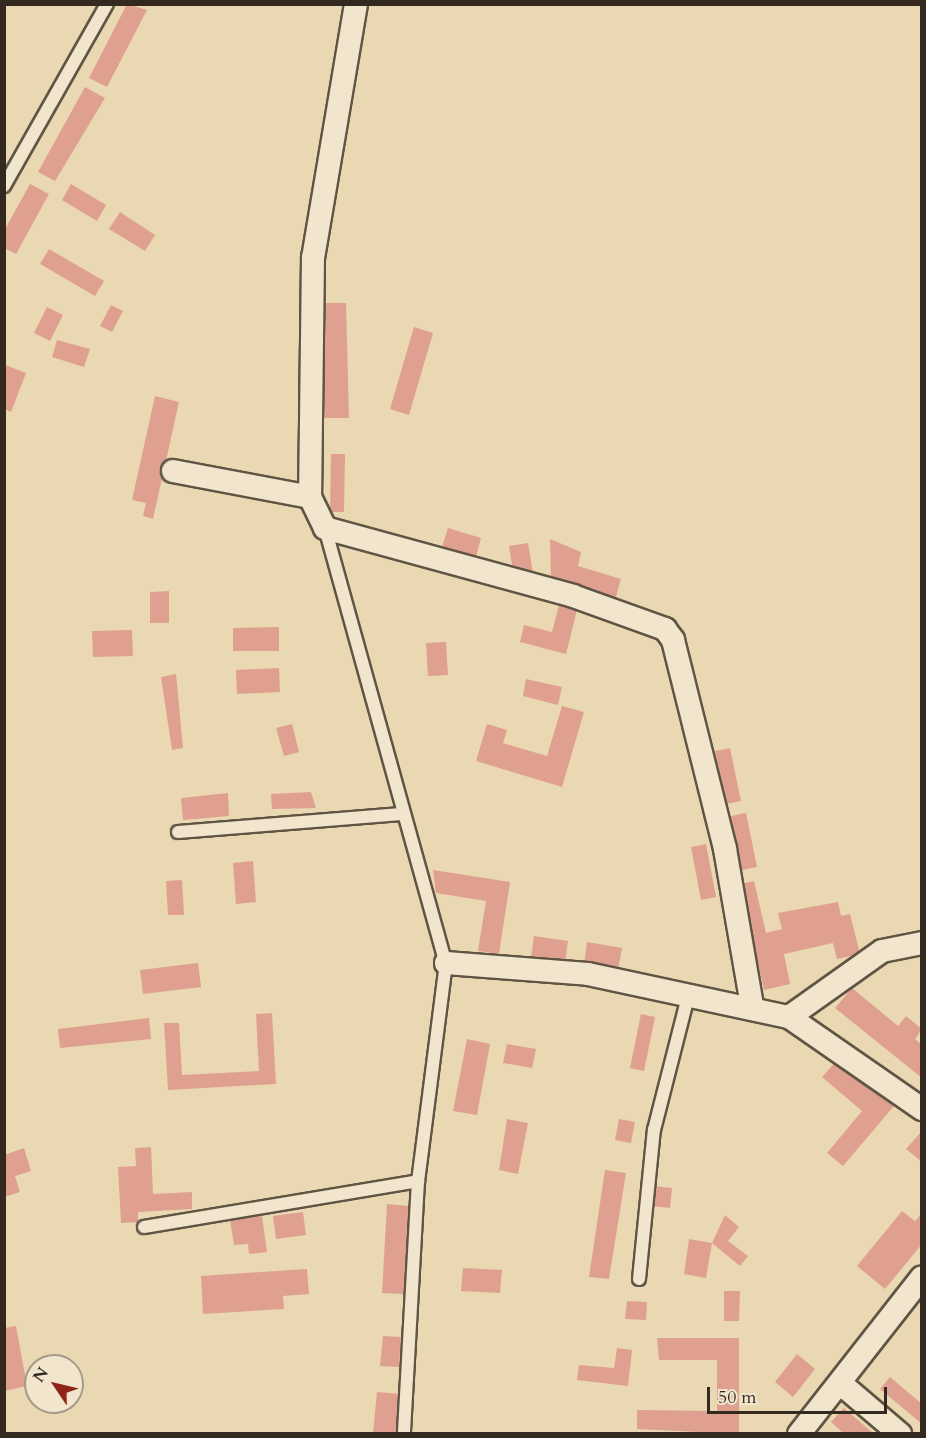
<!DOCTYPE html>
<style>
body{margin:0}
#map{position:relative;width:926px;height:1438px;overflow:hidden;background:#e9d8b2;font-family:Cardo,serif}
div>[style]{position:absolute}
.building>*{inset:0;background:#e0a090}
.roads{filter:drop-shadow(2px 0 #605544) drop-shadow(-2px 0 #605544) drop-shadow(0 2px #605544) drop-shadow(0 -2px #605544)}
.lane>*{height:12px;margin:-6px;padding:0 6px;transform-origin:6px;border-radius:6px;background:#f1e6cd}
.street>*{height:22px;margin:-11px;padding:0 11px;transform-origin:11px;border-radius:11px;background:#f1e6cd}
span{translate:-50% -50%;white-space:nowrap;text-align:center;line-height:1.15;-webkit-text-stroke:4.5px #f1e6cd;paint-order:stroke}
.frame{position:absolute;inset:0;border:6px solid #33291f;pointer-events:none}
.north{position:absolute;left:24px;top:1354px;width:60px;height:60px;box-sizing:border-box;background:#f1e6cd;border:2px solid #a59a87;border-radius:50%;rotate:305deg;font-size:16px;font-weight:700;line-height:24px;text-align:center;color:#33291f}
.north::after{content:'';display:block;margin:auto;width:21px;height:27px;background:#8f2418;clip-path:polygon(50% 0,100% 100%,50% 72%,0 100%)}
.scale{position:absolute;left:707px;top:1387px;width:180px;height:27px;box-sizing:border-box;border:3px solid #33291f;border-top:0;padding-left:8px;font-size:18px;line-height:21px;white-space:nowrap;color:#33291f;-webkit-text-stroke:4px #f1e6cd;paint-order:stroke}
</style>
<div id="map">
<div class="building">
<i style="clip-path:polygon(127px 4px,147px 10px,107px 87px,89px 78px)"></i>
<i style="clip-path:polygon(85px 87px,105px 98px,55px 181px,38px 172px)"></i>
<i style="clip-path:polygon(30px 184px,49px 194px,16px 254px,4px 248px,4px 231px)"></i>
<i style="clip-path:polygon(71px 184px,106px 205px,97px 221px,62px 200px)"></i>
<i style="clip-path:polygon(120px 212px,155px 235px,145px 251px,109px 229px)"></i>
<i style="clip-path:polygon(49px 249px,104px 281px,95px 296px,40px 264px)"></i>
<i style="clip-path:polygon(323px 303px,346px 303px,349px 418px,323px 418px)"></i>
<i style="clip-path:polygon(111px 305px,123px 311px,112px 332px,100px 326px)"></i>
<i style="clip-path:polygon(47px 307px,63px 315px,50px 341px,34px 333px)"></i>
<i style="clip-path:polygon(414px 327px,433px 333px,409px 415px,390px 409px)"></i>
<i style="clip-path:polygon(57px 340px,90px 349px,84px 367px,52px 357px)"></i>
<i style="clip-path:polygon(5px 365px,26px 373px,11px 412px,5px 409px)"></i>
<i style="clip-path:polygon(155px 396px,179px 402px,153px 519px,143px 516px,146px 503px,132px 500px)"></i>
<i style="clip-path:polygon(331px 454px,345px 454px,344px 512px,330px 512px)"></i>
<i style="clip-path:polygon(448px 528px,481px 538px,476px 557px,442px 547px)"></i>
<i style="clip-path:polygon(550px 539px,581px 552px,578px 566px,621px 579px,615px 600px,551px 579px)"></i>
<i style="clip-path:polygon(528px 543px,533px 573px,512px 565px,509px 546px)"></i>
<i style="clip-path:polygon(169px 591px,169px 623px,150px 623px,150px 592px)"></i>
<i style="clip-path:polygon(560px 601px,578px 606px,566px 654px,520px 642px,524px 625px,552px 632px)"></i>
<i style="clip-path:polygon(279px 627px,279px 651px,233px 651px,233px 628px)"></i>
<i style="clip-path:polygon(132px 630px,133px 656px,93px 657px,92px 631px)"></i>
<i style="clip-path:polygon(446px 642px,448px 675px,428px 676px,426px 643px)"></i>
<i style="clip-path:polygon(279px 668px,280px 692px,237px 694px,236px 670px)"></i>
<i style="clip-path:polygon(176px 674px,183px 748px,172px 750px,161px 677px)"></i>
<i style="clip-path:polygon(526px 679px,562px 687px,558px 705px,523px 696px)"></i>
<i style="clip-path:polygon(562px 706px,584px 712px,562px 787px,476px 761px,487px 724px,507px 730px,503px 743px,547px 756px)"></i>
<i style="clip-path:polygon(292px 724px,299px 752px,284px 756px,276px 728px)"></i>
<i style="clip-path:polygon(730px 748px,741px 801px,726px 804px,715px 751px)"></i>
<i style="clip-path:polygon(311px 792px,316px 808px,272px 809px,271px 794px)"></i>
<i style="clip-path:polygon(228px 793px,229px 816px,183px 820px,181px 798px)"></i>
<i style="clip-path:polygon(746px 813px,757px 867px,742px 870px,731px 816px)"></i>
<i style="clip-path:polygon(706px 844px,716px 897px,701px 900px,691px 847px)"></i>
<i style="clip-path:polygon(253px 861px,256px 902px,236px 904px,233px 863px)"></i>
<i style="clip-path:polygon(433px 870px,510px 882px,499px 954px,478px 951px,486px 901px,436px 893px)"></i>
<i style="clip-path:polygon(182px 880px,184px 915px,168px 915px,166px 881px)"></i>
<i style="clip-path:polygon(754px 881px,766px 933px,782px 929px,778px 913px,838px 902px,841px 916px,850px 914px,860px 954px,837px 959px,833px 943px,784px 954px,790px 984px,764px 990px,741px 884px)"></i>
<i style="clip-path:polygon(534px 936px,568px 941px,565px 963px,531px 958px)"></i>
<i style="clip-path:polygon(587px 942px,622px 948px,618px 970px,584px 965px)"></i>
<i style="clip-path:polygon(198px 963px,201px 987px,143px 994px,140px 970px)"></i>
<i style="clip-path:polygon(852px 988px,898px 1026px,906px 1016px,922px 1029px,915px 1039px,922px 1045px,922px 1078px,835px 1008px)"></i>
<i style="clip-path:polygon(272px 1013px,276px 1084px,168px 1090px,164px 1023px,179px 1023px,182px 1075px,259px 1071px,256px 1014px)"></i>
<i style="clip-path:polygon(641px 1014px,655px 1017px,644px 1071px,630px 1068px)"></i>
<i style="clip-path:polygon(149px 1018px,151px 1039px,60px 1048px,58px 1029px)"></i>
<i style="clip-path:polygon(467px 1039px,490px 1044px,477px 1115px,453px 1111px)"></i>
<i style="clip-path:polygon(507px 1044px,536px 1049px,532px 1068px,503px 1063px)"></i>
<i style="clip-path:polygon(838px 1059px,894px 1106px,843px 1166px,827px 1153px,862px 1111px,822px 1077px)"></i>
<i style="clip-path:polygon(507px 1119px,528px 1123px,518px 1174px,499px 1170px)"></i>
<i style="clip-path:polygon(619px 1119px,635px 1122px,631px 1143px,615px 1140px)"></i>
<i style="clip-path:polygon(922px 1131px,922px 1162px,906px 1149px)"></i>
<i style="clip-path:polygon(151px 1147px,153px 1194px,192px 1192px,192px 1209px,138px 1212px,138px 1222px,121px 1223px,118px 1167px,136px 1166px,135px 1148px)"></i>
<i style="clip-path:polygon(24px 1148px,31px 1171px,15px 1176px,20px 1192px,4px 1197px,4px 1155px)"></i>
<i style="clip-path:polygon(605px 1170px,626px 1173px,609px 1279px,589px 1277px)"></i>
<i style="clip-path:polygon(653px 1186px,672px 1188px,670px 1208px,651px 1206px)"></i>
<i style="clip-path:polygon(387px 1204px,409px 1206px,404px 1294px,382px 1293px)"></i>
<i style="clip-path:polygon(902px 1211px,915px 1221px,922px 1213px,922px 1244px,885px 1289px,857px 1266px)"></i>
<i style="clip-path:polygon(303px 1212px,306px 1235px,276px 1239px,273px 1216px)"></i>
<i style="clip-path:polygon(725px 1215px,739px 1227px,728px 1241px,748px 1256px,740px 1266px,712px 1243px,706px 1278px,684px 1274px,689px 1239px,712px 1243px)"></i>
<i style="clip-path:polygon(262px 1216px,267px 1252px,249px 1254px,248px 1244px,234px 1245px,230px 1220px)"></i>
<i style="clip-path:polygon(463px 1268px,502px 1270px,500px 1293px,461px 1291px)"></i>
<i style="clip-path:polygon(307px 1269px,309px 1294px,283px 1296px,284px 1309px,203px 1314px,201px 1276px)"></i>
<i style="clip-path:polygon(724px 1291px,740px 1291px,739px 1321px,724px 1321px)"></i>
<i style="clip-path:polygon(627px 1301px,647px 1302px,646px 1320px,625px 1319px)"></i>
<i style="clip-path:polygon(16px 1326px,27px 1386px,4px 1391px,4px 1328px)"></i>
<i style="clip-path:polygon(383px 1336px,401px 1337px,399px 1367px,380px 1366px)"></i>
<i style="clip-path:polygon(657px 1338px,739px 1338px,739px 1434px,637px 1429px,637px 1410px,717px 1411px,717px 1360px,659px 1360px)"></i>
<i style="clip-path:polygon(617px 1348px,632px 1350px,628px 1386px,577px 1380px,579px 1365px,614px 1368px)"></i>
<i style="clip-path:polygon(797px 1354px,815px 1369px,793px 1397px,775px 1382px)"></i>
<i style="clip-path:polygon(890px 1377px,922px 1404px,922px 1424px,880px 1389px)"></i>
<i style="clip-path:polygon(377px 1392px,401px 1394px,398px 1434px,373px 1434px)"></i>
<i style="clip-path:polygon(844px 1408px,874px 1434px,844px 1434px,831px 1422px)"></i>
</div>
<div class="roads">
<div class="lane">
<i style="left:4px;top:186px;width:209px;rotate:-60.5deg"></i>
<i style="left:325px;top:528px;width:452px;rotate:74.5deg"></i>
<i style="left:446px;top:963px;width:220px;rotate:97.3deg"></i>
<i style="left:418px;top:1181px;width:253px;rotate:93.2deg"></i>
<i style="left:178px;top:832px;width:224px;rotate:-4.6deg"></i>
<i style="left:144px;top:1227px;width:278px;rotate:-9.5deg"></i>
<i style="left:639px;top:1279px;width:150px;rotate:-84.3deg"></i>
<i style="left:654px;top:1130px;width:137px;rotate:-75.7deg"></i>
</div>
<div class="street">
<i style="left:356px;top:4px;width:257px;rotate:99.6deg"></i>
<i style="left:313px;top:257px;width:240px;rotate:90.7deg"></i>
<i style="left:310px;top:497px;width:34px;rotate:64deg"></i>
<i style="left:325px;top:528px;width:257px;rotate:15.3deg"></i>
<i style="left:573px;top:596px;width:98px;rotate:19.7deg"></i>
<i style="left:665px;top:629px;width:14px;rotate:54deg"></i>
<i style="left:673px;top:640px;width:215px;rotate:76deg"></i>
<i style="left:725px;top:849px;width:159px;rotate:80.2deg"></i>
<i style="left:173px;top:471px;width:139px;rotate:10.7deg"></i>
<i style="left:446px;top:963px;width:142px;rotate:4.4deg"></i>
<i style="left:588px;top:974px;width:206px;rotate:12.1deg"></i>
<i style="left:789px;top:1017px;width:162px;rotate:34.7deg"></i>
<i style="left:789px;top:1017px;width:114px;rotate:-35.4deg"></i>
<i style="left:882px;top:951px;width:41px;rotate:-11.3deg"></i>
<i style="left:840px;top:1383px;width:79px;rotate:40.4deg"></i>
<i style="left:799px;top:1434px;width:199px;rotate:-51.9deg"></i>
</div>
</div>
<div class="frame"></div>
<div class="north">N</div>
<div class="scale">50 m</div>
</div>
